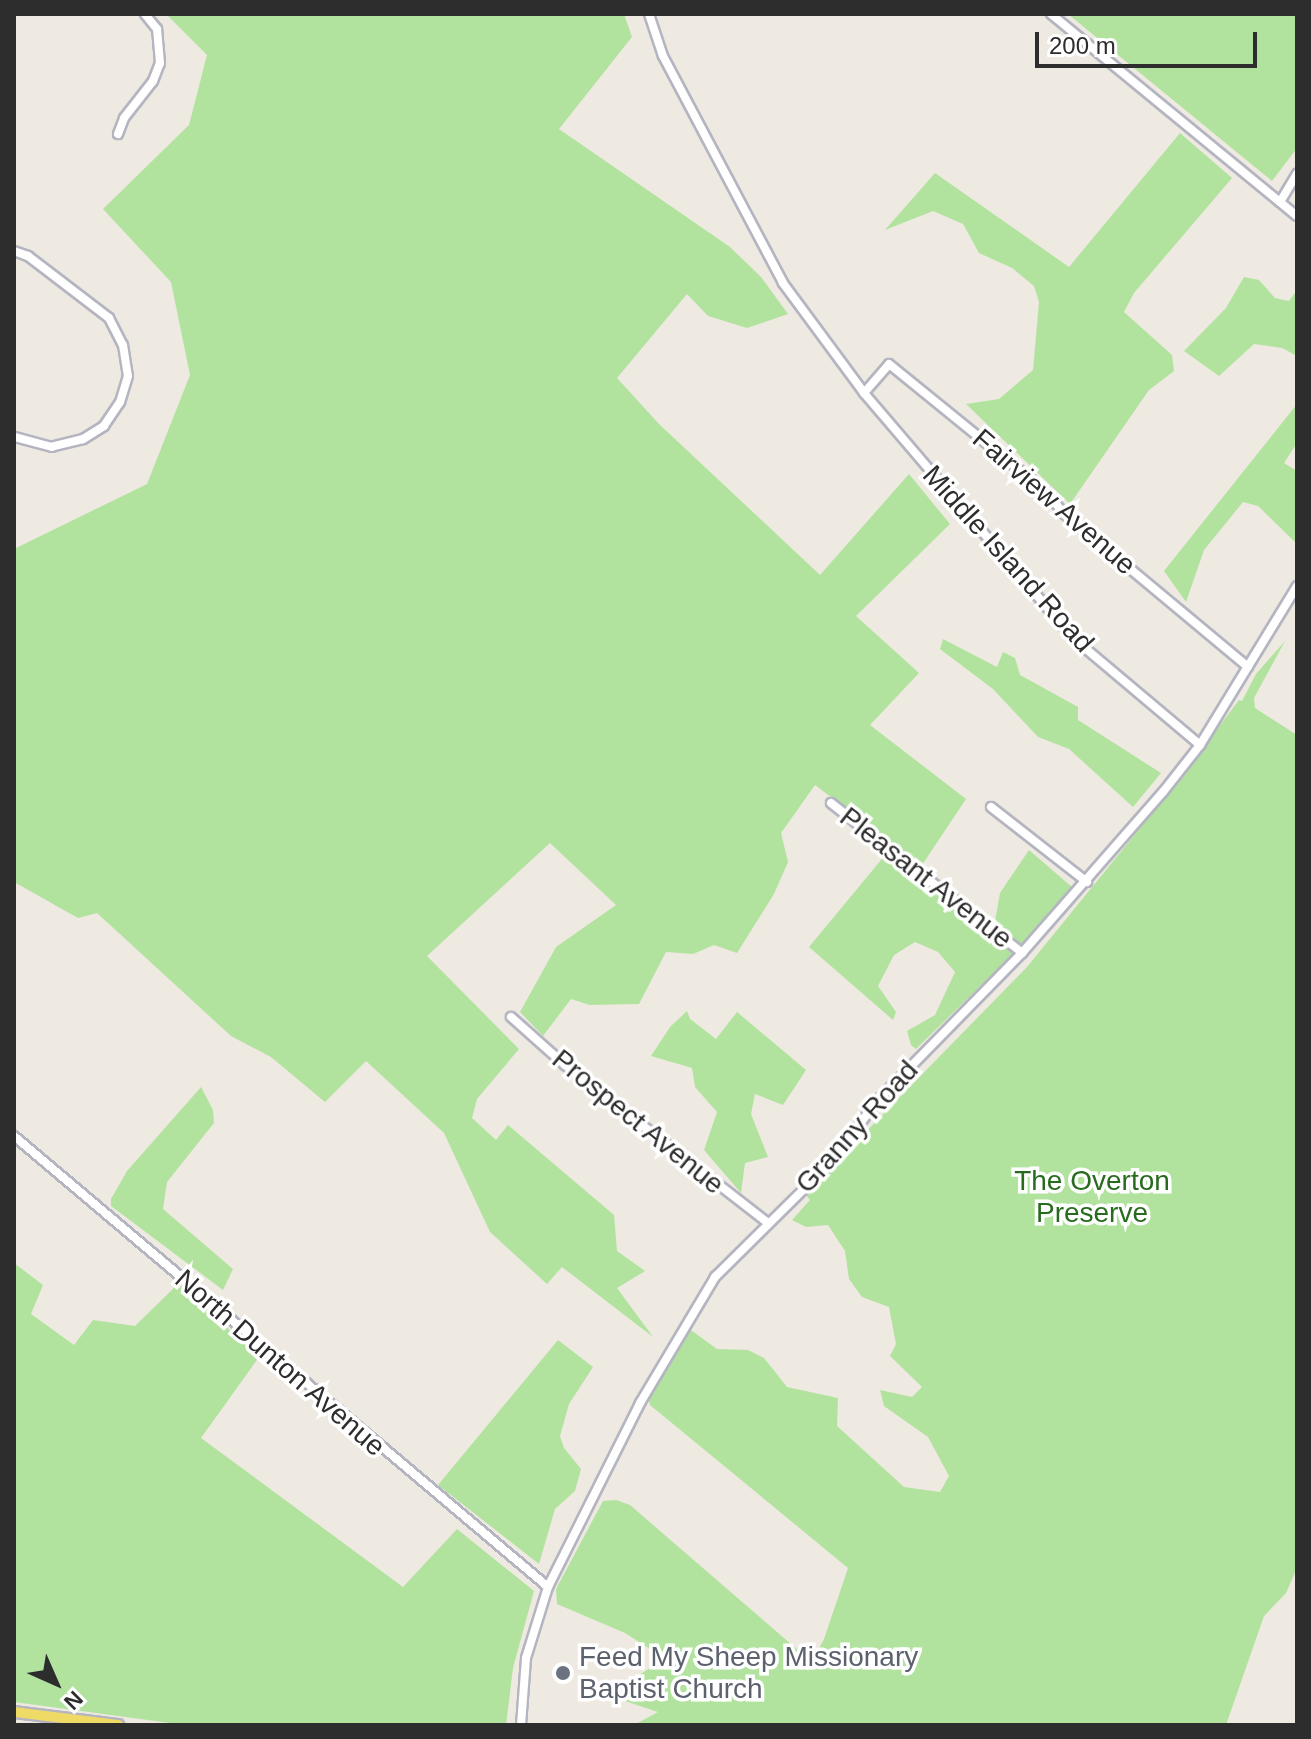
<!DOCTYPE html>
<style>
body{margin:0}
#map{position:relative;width:1311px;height:1739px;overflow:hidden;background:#eee9e1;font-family:Arial,sans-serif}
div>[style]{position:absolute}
.green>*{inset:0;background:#b1e39f}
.roads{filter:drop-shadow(2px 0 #b4b5c0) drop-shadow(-2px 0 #b4b5c0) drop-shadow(0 2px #b4b5c0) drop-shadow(0 -2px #b4b5c0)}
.minor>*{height:8px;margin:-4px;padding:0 4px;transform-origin:4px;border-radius:4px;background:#fff}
.major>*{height:10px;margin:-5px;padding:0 5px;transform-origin:5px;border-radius:5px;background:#efda65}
.dots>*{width:22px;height:22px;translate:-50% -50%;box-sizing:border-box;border:4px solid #fff;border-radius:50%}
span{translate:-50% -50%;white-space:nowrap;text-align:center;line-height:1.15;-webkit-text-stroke:7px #fff;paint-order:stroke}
.street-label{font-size:28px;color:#2d2d2d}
.park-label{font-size:28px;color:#276b1d}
.worship-label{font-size:28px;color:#5b616d}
.left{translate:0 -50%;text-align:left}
.frame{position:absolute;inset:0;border:16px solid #2d2d2d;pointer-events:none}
.north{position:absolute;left:16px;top:1643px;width:80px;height:80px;-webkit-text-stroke:6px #fff;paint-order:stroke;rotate:135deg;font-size:22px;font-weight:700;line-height:32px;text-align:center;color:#2d2d2d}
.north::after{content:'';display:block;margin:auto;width:28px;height:36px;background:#2d2d2d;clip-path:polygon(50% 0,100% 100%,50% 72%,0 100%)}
.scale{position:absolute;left:1035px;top:32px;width:222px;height:36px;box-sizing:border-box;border:4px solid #2d2d2d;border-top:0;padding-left:10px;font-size:24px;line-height:28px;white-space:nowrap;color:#2d2d2d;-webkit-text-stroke:6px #fff;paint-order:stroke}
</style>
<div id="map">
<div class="green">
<i style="clip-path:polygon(166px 14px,624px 14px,632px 37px,559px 129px,730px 247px,761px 277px,788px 314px,747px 328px,708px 316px,687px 294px,617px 378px,659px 424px,820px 575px,909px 474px,950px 524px,856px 616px,919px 673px,870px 725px,966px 799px,922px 865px,815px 785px,781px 833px,788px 862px,774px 894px,737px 953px,714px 945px,693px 954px,666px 952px,639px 1004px,590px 1005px,571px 999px,543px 1036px,520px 1012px,556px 947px,616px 905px,550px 843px,427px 956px,519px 1049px,477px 1099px,472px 1118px,496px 1140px,508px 1125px,614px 1215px,617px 1251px,645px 1271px,617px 1288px,653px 1337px,562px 1267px,547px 1284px,490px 1232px,444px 1133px,366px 1061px,325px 1102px,271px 1057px,231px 1036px,97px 913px,78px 918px,14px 882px,14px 549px,147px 484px,190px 375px,171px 282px,103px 209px,189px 125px,207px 55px)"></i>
<i style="clip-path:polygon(1068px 14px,1297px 14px,1297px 148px,1272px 181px)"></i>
<i style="clip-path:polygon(1180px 133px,1232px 178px,1134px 293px,1124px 312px,1172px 355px,1174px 371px,1149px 390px,1070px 504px,966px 404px,999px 399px,1033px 370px,1039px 302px,1034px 286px,1012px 268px,979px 253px,963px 224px,933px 211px,885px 230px,935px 173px,1069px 267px)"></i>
<i style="clip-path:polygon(1244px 277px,1259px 280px,1275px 298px,1289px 301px,1297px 290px,1297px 356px,1282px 348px,1254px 344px,1219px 376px,1184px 351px,1226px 308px)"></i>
<i style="clip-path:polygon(1297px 404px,1297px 443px,1284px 463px,1297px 471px,1297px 544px,1258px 506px,1243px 502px,1204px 550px,1186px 602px,1164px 571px)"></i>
<i style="clip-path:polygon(943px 639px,997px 667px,1003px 652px,1015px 658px,1020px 675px,1078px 707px,1078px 720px,1161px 773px,1133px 807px,1069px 749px,1038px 737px,993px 689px,940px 649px)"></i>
<i style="clip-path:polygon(1285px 641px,1254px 698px,1255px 708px,1297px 735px,1297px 1568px,1286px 1593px,1264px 1616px,1226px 1725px,634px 1725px,658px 1712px,625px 1701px,623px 1686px,660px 1661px,653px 1651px,625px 1633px,557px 1604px,556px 1589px,603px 1501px,616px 1500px,630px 1505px,807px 1658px,815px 1656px,824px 1639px,848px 1568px,650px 1405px,648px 1398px,688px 1328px,717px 1349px,748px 1350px,764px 1358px,787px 1387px,838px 1398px,837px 1426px,904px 1487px,940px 1492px,949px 1476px,928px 1437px,884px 1406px,880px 1390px,912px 1397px,922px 1387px,890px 1356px,896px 1344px,889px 1307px,862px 1297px,849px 1279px,845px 1251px,828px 1225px,806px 1227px,792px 1220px,810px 1200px,805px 1194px,1027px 967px,1167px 795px,1239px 700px,1242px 701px,1256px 674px)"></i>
<i style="clip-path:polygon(1029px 850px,1072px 887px,1020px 945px,995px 921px,1000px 893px)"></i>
<i style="clip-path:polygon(886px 854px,1013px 954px,916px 1049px,911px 1045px,907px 1031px,935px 1015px,955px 972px,938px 952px,915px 942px,894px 955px,878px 986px,896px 1012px,893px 1020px,809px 947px)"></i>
<i style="clip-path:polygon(687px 1011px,690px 1019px,716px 1039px,737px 1012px,806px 1070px,783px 1105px,755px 1094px,751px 1114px,768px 1157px,745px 1163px,741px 1193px,704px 1150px,717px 1112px,695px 1087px,692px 1068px,651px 1056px,670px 1027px)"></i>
<i style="clip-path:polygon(201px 1087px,213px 1110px,214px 1123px,167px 1182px,163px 1209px,233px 1269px,223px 1290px,111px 1206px,111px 1199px,127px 1171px)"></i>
<i style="clip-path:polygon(14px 1263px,43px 1285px,31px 1314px,74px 1345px,93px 1320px,135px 1326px,179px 1283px,259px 1357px,201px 1438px,403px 1587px,457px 1529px,534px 1591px,513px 1668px,506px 1725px,185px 1725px,14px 1702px)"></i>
<i style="clip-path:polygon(558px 1340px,593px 1367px,569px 1404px,560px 1436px,564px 1448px,581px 1469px,575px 1491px,555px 1509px,539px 1564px,438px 1485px)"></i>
</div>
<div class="roads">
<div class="minor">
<i style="left:649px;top:14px;width:44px;rotate:71.6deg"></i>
<i style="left:663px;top:56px;width:257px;rotate:62.1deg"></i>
<i style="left:783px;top:283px;width:137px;rotate:53.6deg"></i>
<i style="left:864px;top:393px;width:322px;rotate:49.5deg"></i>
<i style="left:1073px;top:638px;width:166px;rotate:40.1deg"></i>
<i style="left:1051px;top:14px;width:318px;rotate:39.4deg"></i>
<i style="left:118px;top:134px;width:17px;rotate:-69deg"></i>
<i style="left:124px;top:118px;width:47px;rotate:-51.9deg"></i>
<i style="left:153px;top:81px;width:19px;rotate:-69deg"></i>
<i style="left:160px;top:63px;width:34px;rotate:-95deg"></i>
<i style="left:157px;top:29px;width:19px;rotate:-129deg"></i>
<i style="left:1280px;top:202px;width:33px;rotate:-59deg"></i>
<i style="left:14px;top:251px;width:15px;rotate:20deg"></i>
<i style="left:28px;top:256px;width:102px;rotate:37.4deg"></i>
<i style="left:109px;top:318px;width:30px;rotate:63deg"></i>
<i style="left:123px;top:345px;width:31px;rotate:81deg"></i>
<i style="left:128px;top:376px;width:27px;rotate:107deg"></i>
<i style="left:120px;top:402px;width:29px;rotate:124deg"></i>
<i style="left:104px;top:426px;width:25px;rotate:148deg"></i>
<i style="left:83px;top:439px;width:32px;rotate:166deg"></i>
<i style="left:52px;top:447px;width:39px;rotate:-165deg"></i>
<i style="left:864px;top:393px;width:38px;rotate:-49deg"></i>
<i style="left:889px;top:364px;width:206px;rotate:39.1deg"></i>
<i style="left:1049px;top:494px;width:22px;rotate:54deg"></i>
<i style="left:1062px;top:512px;width:242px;rotate:39.8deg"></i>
<i style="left:831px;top:803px;width:243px;rotate:38.1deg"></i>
<i style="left:991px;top:807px;width:122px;rotate:38deg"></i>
<i style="left:511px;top:1017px;width:72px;rotate:41.6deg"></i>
<i style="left:565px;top:1065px;width:256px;rotate:37.9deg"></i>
<i style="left:14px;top:1136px;width:699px;rotate:40.18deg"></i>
<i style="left:521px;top:1725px;width:67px;rotate:-85.7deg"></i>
<i style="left:526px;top:1658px;width:74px;rotate:-72.8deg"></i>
<i style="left:548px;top:1587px;width:206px;rotate:-63.4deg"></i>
<i style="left:640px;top:1403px;width:147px;rotate:-59.2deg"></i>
<i style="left:715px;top:1277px;width:162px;rotate:-44.7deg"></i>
<i style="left:830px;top:1163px;width:79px;rotate:-52.7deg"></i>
<i style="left:878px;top:1100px;width:206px;rotate:-45.6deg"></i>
<i style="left:1022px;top:953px;width:214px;rotate:-48.8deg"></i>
<i style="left:1163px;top:792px;width:60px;rotate:-51.8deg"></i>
<i style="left:1200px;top:745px;width:186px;rotate:-58.6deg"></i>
</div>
<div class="major">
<i style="left:14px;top:1712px;width:105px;rotate:7.1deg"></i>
</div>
</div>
<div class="dots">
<i style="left:563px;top:1673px;background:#6b7280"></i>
</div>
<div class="street-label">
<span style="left:1054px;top:502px;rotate:41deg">Fairview Avenue</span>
<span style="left:1008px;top:559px;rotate:48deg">Middle Island Road</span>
<span style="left:926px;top:878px;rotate:38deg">Pleasant Avenue</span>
<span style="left:638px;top:1122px;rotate:39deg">Prospect Avenue</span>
<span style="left:857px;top:1127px;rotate:-48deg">Granny Road</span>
<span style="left:280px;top:1363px;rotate:41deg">North Dunton Avenue</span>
</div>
<div class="park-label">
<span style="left:1092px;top:1197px">The Overton<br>Preserve</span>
</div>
<div class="worship-label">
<span class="left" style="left:579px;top:1673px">Feed My Sheep Missionary<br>Baptist Church</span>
</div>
<div class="frame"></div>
<div class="north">N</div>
<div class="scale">200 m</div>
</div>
